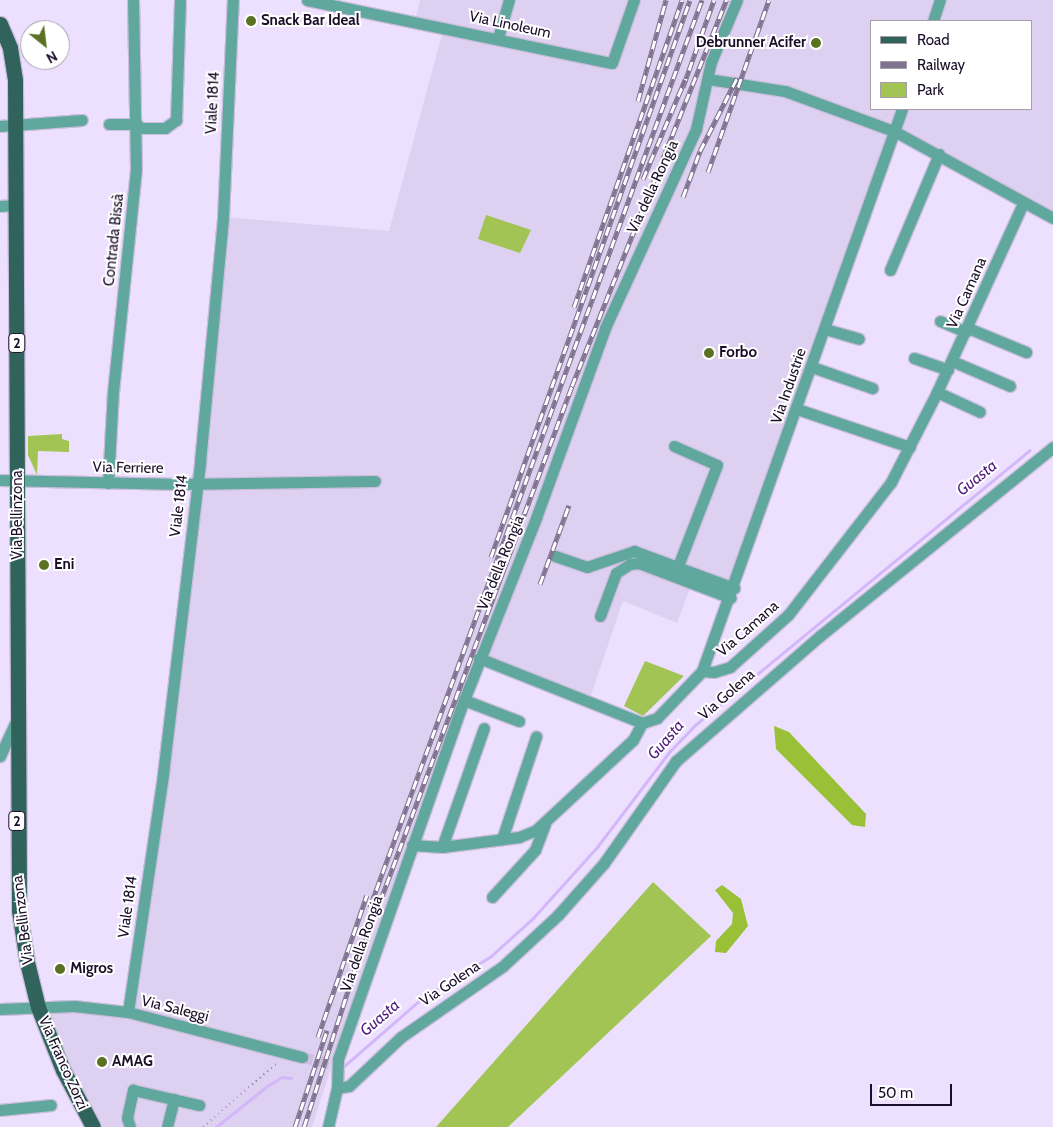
<!DOCTYPE html>
<meta charset="utf-8">
<style>
body{margin:0}
#map{position:relative;width:1053px;height:1127px;overflow:hidden;background:#ede0ff;font-family:Cabin,sans-serif}
div>[style]{position:absolute}
.built>*{inset:0;background:#ded0f1}
.green>*{inset:0;background:#a1c454}
.forest>*{inset:0;background:#99c037}
.stream>*{height:3px;margin:-1.5px;padding:0 1.5px;transform-origin:1.5px;border-radius:1.5px;background:#d4b6fb}
.minor-tunnel>*{height:11px;margin-top:-5.5px;transform-origin:0;background:repeating-linear-gradient(90deg,#cec0df 0 11px,transparent 0 16.5px)}
.path>*{height:2px;margin-top:-1px;transform-origin:0;background:repeating-linear-gradient(90deg,#998ca9 0 1px,transparent 0 5px)}
.roads{filter:drop-shadow(1px 0 #cbbedd) drop-shadow(-1px 0 #cbbedd) drop-shadow(0 1px #cbbedd) drop-shadow(0 -1px #cbbedd)}
.minor>*{height:11px;margin:-5.5px;padding:0 5.5px;transform-origin:5.5px;border-radius:5.5px;background:#60a89e}
.major>*{height:15px;margin:-7.5px;padding:0 7.5px;transform-origin:7.5px;border-radius:7.5px;background:#30635c}
.rail>*{height:5px;margin-top:-2.5px;transform-origin:0;background:repeating-linear-gradient(90deg,#fff 0 9px,#80738f 0 18px);box-sizing:border-box;border-block:1px solid #80738f}
.dots>*{width:14px;height:14px;translate:-50% -50%;box-sizing:border-box;border:2px solid #fff;border-radius:50%}
span{translate:-50% -50%;white-space:nowrap;text-align:center;line-height:1.15;-webkit-text-stroke:4px #fff;paint-order:stroke}
.shield-label span{padding:1px 4px;background:#fff;border:1px solid;border-radius:4px;-webkit-text-stroke-width:0}
.shield-label{font-size:14px;color:#1b0e29;font-weight:700}
.poi-label{font-size:15px;color:#1b0e29;font-weight:700}
.left{translate:0 -50%;text-align:left}
.right{translate:-100% -50%;text-align:right}
.street-label{font-size:15px;color:#1b0e29}
.water-label{font-size:16px;color:#501a7d;font-style:italic}
.legend{position:absolute;left:870px;top:20px;width:162px;height:90px;box-sizing:border-box;background:#fff;border:1px solid #a49fa9;margin:0;padding:6px 9px;list-style:none;font-size:15px;color:#1b0e29}
.legend li{display:flex;align-items:center;gap:10px;height:25px}
.legend b{width:25px;border:1px solid #a49fa9}
.north{position:absolute;left:20px;top:20px;width:50px;height:50px;box-sizing:border-box;background:#fff;border:1px solid #a49fa9;border-radius:50%;rotate:151deg;font-size:14px;font-weight:700;line-height:20px;text-align:center;color:#1b0e29}
.north::after{content:'';display:block;margin:auto;width:18px;height:22px;background:#5a7122;clip-path:polygon(50% 0,100% 100%,50% 72%,0 100%)}
.scale{position:absolute;left:870px;top:1084px;width:82px;height:22px;box-sizing:border-box;border:2px solid #1b0e29;border-top:0;padding-left:6px;font-size:15px;line-height:18px;white-space:nowrap;color:#1b0e29;-webkit-text-stroke:4px #fff;paint-order:stroke}
</style>
<div id="map">
<div class="built">
<i style="clip-path:polygon(evenodd,420px 0,1053px 0,1053px 214px,904px 129px,894px 131px,731px 598px,691px 586px,677px 623px,623px 601px,588px 704px,479px 659px,355px 994px,312px 1127px,93px 1127px,38px 1007px,128px 1012px,163px 774px,223px 217px,389px 231px,444px 27px,415px 21px,420px 0,872px 21px,1032px 21px,1032px 109px,872px 109px,872px 21px)"></i>
</div>
<div class="green">
<i style="clip-path:polygon(486px 215px,531px 230px,520px 253px,478px 239px)"></i>
<i style="clip-path:polygon(62px 434px,62px 439px,69px 441px,69px 452px,38px 451px,37px 475px,28px 455px,28px 436px)"></i>
<i style="clip-path:polygon(645px 661px,684px 676px,643px 716px,624px 706px)"></i>
<i style="clip-path:polygon(653px 882px,711px 936px,508px 1127px,436px 1127px)"></i>
</div>
<div class="forest">
<i style="clip-path:polygon(774px 726px,789px 732px,866px 814px,865px 827px,852px 825px,776px 749px)"></i>
<i style="clip-path:polygon(722px 885px,741px 899px,748px 926px,726px 953px,715px 952px,716px 941px,732px 924px,733px 913px,715px 890px)"></i>
</div>
<div class="stream">
<i style="left:344px;top:1066px;width:101px;rotate:-41deg"></i>
<i style="left:420px;top:1000px;width:84px;rotate:-31.8deg"></i>
<i style="left:491px;top:956px;width:57px;rotate:-42.1deg"></i>
<i style="left:533px;top:918px;width:96px;rotate:-48deg"></i>
<i style="left:597px;top:847px;width:121px;rotate:-52.8deg"></i>
<i style="left:670px;top:751px;width:36px;rotate:-46deg"></i>
<i style="left:695px;top:725px;width:433px;rotate:-39.4deg"></i>
<i style="left:216px;top:1127px;width:65px;rotate:-38.8deg"></i>
<i style="left:267px;top:1086px;width:17px;rotate:-31deg"></i>
<i style="left:282px;top:1077px;width:9px;rotate:6deg"></i>
</div>
<div class="minor-tunnel">
<i style="left:302px;top:1057px;width:31px;rotate:13deg"></i>
</div>
<div class="path">
<i style="left:203px;top:1127px;width:98px;rotate:-40.9deg"></i>
</div>
<div class="roads">
<div class="minor">
<i style="left:307px;top:0;width:311px;rotate:11.7deg"></i>
<i style="left:612px;top:63px;width:67px;rotate:-70.8deg"></i>
<i style="left:933px;top:21px;width:22px;rotate:-72deg"></i>
<i style="left:498px;top:38px;width:40px;rotate:-74deg"></i>
<i style="left:708px;top:79px;width:78px;rotate:8.9deg"></i>
<i style="left:785px;top:91px;width:116px;rotate:20.2deg"></i>
<i style="left:894px;top:131px;width:181px;rotate:28.7deg"></i>
<i style="left:109px;top:124px;width:28px"></i>
<i style="left:0;top:126px;width:82px;rotate:-4.2deg"></i>
<i style="left:137px;top:128px;width:28px"></i>
<i style="left:165px;top:128px;width:14px;rotate:-36deg"></i>
<i style="left:176px;top:120px;width:119px;rotate:-88.1deg"></i>
<i style="left:0;top:206px;width:16px;rotate:-4deg"></i>
<i style="left:890px;top:270px;width:126px;rotate:-67.1deg"></i>
<i style="left:940px;top:321px;width:28px;rotate:23deg"></i>
<i style="left:968px;top:328px;width:63px;rotate:22.5deg"></i>
<i style="left:825px;top:329px;width:35px;rotate:16deg"></i>
<i style="left:914px;top:358px;width:36px;rotate:19deg"></i>
<i style="left:952px;top:361px;width:63px;rotate:23.3deg"></i>
<i style="left:812px;top:367px;width:64px;rotate:19.3deg"></i>
<i style="left:937px;top:392px;width:47px;rotate:24.9deg"></i>
<i style="left:797px;top:409px;width:119px;rotate:18.6deg"></i>
<i style="left:674px;top:446px;width:47px;rotate:23.8deg"></i>
<i style="left:717px;top:465px;width:108px;rotate:111.1deg"></i>
<i style="left:0;top:480px;width:181px;rotate:1.3deg"></i>
<i style="left:181px;top:484px;width:194px;rotate:-0.9deg"></i>
<i style="left:108px;top:483px;width:91px;rotate:-86.9deg"></i>
<i style="left:113px;top:392px;width:223px;rotate:-84.1deg"></i>
<i style="left:136px;top:170px;width:170px;rotate:-91deg"></i>
<i style="left:555px;top:556px;width:34px;rotate:19deg"></i>
<i style="left:587px;top:567px;width:50px;rotate:-18.8deg"></i>
<i style="left:634px;top:551px;width:107px;rotate:20.3deg"></i>
<i style="left:600px;top:616px;width:46px;rotate:-69.6deg"></i>
<i style="left:616px;top:573px;width:17px;rotate:-33deg"></i>
<i style="left:630px;top:564px;width:9px;rotate:-6deg"></i>
<i style="left:639px;top:563px;width:98px;rotate:20.8deg"></i>
<i style="left:479px;top:658px;width:175px;rotate:21.7deg"></i>
<i style="left:642px;top:723px;width:16px;rotate:-18deg"></i>
<i style="left:657px;top:718px;width:65px;rotate:-46.2deg"></i>
<i style="left:702px;top:671px;width:597px;rotate:-70.41deg"></i>
<i style="left:702px;top:671px;width:12px;rotate:5deg"></i>
<i style="left:714px;top:672px;width:17px;rotate:-17deg"></i>
<i style="left:730px;top:667px;width:78px;rotate:-41.9deg"></i>
<i style="left:788px;top:615px;width:168px;rotate:-52.2deg"></i>
<i style="left:891px;top:482px;width:101px;rotate:-62.9deg"></i>
<i style="left:937px;top:392px;width:208px;rotate:-65.5deg"></i>
<i style="left:464px;top:700px;width:59px;rotate:20.9deg"></i>
<i style="left:0;top:756px;width:41px;rotate:-65.3deg"></i>
<i style="left:502px;top:839px;width:108px;rotate:-71.6deg"></i>
<i style="left:412px;top:845px;width:30px;rotate:4deg"></i>
<i style="left:442px;top:847px;width:78px;rotate:-7.4deg"></i>
<i style="left:519px;top:837px;width:18px;rotate:-22deg"></i>
<i style="left:536px;top:830px;width:132px;rotate:-42.9deg"></i>
<i style="left:633px;top:740px;width:19px;rotate:-62deg"></i>
<i style="left:442px;top:847px;width:126px;rotate:-70.6deg"></i>
<i style="left:492px;top:897px;width:64px;rotate:-47.5deg"></i>
<i style="left:535px;top:850px;width:28px;rotate:-69deg"></i>
<i style="left:0;top:1009px;width:74px;rotate:-2.3deg"></i>
<i style="left:74px;top:1006px;width:54px;rotate:6.3deg"></i>
<i style="left:128px;top:1012px;width:180px;rotate:14.5deg"></i>
<i style="left:128px;top:1012px;width:241px;rotate:-81.6deg"></i>
<i style="left:163px;top:774px;width:314px;rotate:-83.2deg"></i>
<i style="left:200px;top:462px;width:246px;rotate:-84.6deg"></i>
<i style="left:223px;top:217px;width:217px;rotate:-87.4deg"></i>
<i style="left:337px;top:1088px;width:12px;rotate:-9deg"></i>
<i style="left:349px;top:1086px;width:71px;rotate:-43.3deg"></i>
<i style="left:401px;top:1037px;width:124px;rotate:-34.8deg"></i>
<i style="left:503px;top:966px;width:75px;rotate:-42.8deg"></i>
<i style="left:558px;top:915px;width:69px;rotate:-48.5deg"></i>
<i style="left:604px;top:863px;width:125px;rotate:-54.8deg"></i>
<i style="left:676px;top:761px;width:192px;rotate:-41deg"></i>
<i style="left:821px;top:635px;width:299px;rotate:-39deg"></i>
<i style="left:0;top:1110px;width:51px;rotate:-5.6deg"></i>
<i style="left:130px;top:1127px;width:9px;rotate:-108deg"></i>
<i style="left:127px;top:1118px;width:29px;rotate:-78deg"></i>
<i style="left:133px;top:1090px;width:68px;rotate:12.8deg"></i>
<i style="left:167px;top:1127px;width:29px;rotate:-76deg"></i>
<i style="left:328px;top:1127px;width:40px;rotate:-77deg"></i>
<i style="left:337px;top:1088px;width:29px;rotate:-88deg"></i>
<i style="left:338px;top:1059px;width:380px;rotate:-70.7deg"></i>
<i style="left:464px;top:700px;width:196px;rotate:-68.4deg"></i>
<i style="left:536px;top:518px;width:202px;rotate:-70deg"></i>
<i style="left:605px;top:328px;width:219px;rotate:-65.4deg"></i>
<i style="left:696px;top:129px;width:69px;rotate:-77.4deg"></i>
<i style="left:711px;top:62px;width:67px;rotate:-67.2deg"></i>
</div>
<div class="major">
<i style="left:0;top:24px;width:26px;rotate:67deg"></i>
<i style="left:10px;top:48px;width:33px;rotate:81deg"></i>
<i style="left:15px;top:81px;width:829px;rotate:89.72deg"></i>
<i style="left:19px;top:910px;width:53px;rotate:81.3deg"></i>
<i style="left:27px;top:962px;width:46px;rotate:76.3deg"></i>
<i style="left:38px;top:1007px;width:68px;rotate:68.4deg"></i>
<i style="left:63px;top:1070px;width:64px;rotate:62.2deg"></i>
</div>
</div>
<div class="rail">
<i style="left:683px;top:87px;width:92px;rotate:-70.4deg"></i>
<i style="left:638px;top:101px;width:105px;rotate:-74.5deg"></i>
<i style="left:708px;top:172px;width:182px;rotate:-70.5deg"></i>
<i style="left:643px;top:179px;width:108px;rotate:-67deg"></i>
<i style="left:683px;top:197px;width:49px;rotate:-69.7deg"></i>
<i style="left:700px;top:151px;width:82px;rotate:-63.1deg"></i>
<i style="left:574px;top:307px;width:325px;rotate:-70.6deg"></i>
<i style="left:491px;top:557px;width:591px;rotate:-70.34deg"></i>
<i style="left:540px;top:584px;width:84px;rotate:-69.8deg"></i>
<i style="left:370px;top:907px;width:966px;rotate:-69.9deg"></i>
<i style="left:318px;top:1037px;width:150px;rotate:-71deg"></i>
<i style="left:295px;top:1127px;width:102px;rotate:-71.7deg"></i>
<i style="left:304px;top:1127px;width:166px;rotate:-72.1deg"></i>
<i style="left:355px;top:969px;width:622px;rotate:-69.58deg"></i>
<i style="left:572px;top:386px;width:416px;rotate:-68.2deg"></i>
</div>
<div class="dots">
<i style="left:251px;top:21px;background:#5a7122"></i>
<i style="left:816px;top:43px;background:#5a7122"></i>
<i style="left:709px;top:353px;background:#5a7122"></i>
<i style="left:44px;top:565px;background:#5a7122"></i>
<i style="left:60px;top:969px;background:#5a7122"></i>
<i style="left:102px;top:1062px;background:#5a7122"></i>
</div>
<div class="shield-label">
<span style="left:17px;top:343px">2</span>
<span style="left:17px;top:821px">2</span>
</div>
<div class="poi-label">
<span class="left" style="left:261px;top:21px">Snack Bar Ideal</span>
<span class="right" style="left:806px;top:43px">Debrunner Acifer</span>
<span class="left" style="left:719px;top:353px">Forbo</span>
<span class="left" style="left:54px;top:565px">Eni</span>
<span class="left" style="left:70px;top:969px">Migros</span>
<span class="left" style="left:112px;top:1062px">AMAG</span>
</div>
<div class="street-label">
<span style="left:510px;top:25px;rotate:12deg">Via Linoleum</span>
<span style="left:213px;top:103px;rotate:-87deg">Viale 1814</span>
<span style="left:653px;top:187px;rotate:-65deg">Via della Rongia</span>
<span style="left:114px;top:240px;rotate:-84deg">Contrada Bissà</span>
<span style="left:967px;top:293px;rotate:-66deg">Via Camana</span>
<span style="left:789px;top:386px;rotate:-71deg">Via Industrie</span>
<span style="left:128px;top:468px;rotate:1deg">Via Ferriere</span>
<span style="left:179px;top:506px;rotate:-83deg">Viale 1814</span>
<span style="left:18px;top:515px;rotate:-90deg">Via Bellinzona</span>
<span style="left:501px;top:563px;rotate:-68deg">Via della Rongia</span>
<span style="left:748px;top:629px;rotate:-41deg">Via Camana</span>
<span style="left:727px;top:695px;rotate:-41deg">Via Golena</span>
<span style="left:128px;top:907px;rotate:-82deg">Viale 1814</span>
<span style="left:23px;top:920px;rotate:-97deg">Via Bellinzona</span>
<span style="left:362px;top:944px;rotate:-71deg">Via della Rongia</span>
<span style="left:450px;top:984px;rotate:-34deg">Via Golena</span>
<span style="left:175px;top:1009px;rotate:14deg">Via Saleggi</span>
<span style="left:63px;top:1063px;rotate:66deg">Via Franco Zorzi</span>
</div>
<div class="water-label">
<span style="left:977px;top:478px;rotate:-39deg">Guasta</span>
<span style="left:666px;top:740px;rotate:-49deg">Guasta</span>
<span style="left:380px;top:1018px;rotate:-41deg">Guasta</span>
</div>
<ul class="legend">
<li><b style="height:6px;background:#30635c"></b>Road</li>
<li><b style="height:6px;background:#80738f"></b>Railway</li>
<li><b style="height:14px;background:#a1c454"></b>Park</li>
</ul>
<div class="north">N</div>
<div class="scale">50 m</div>
</div>
